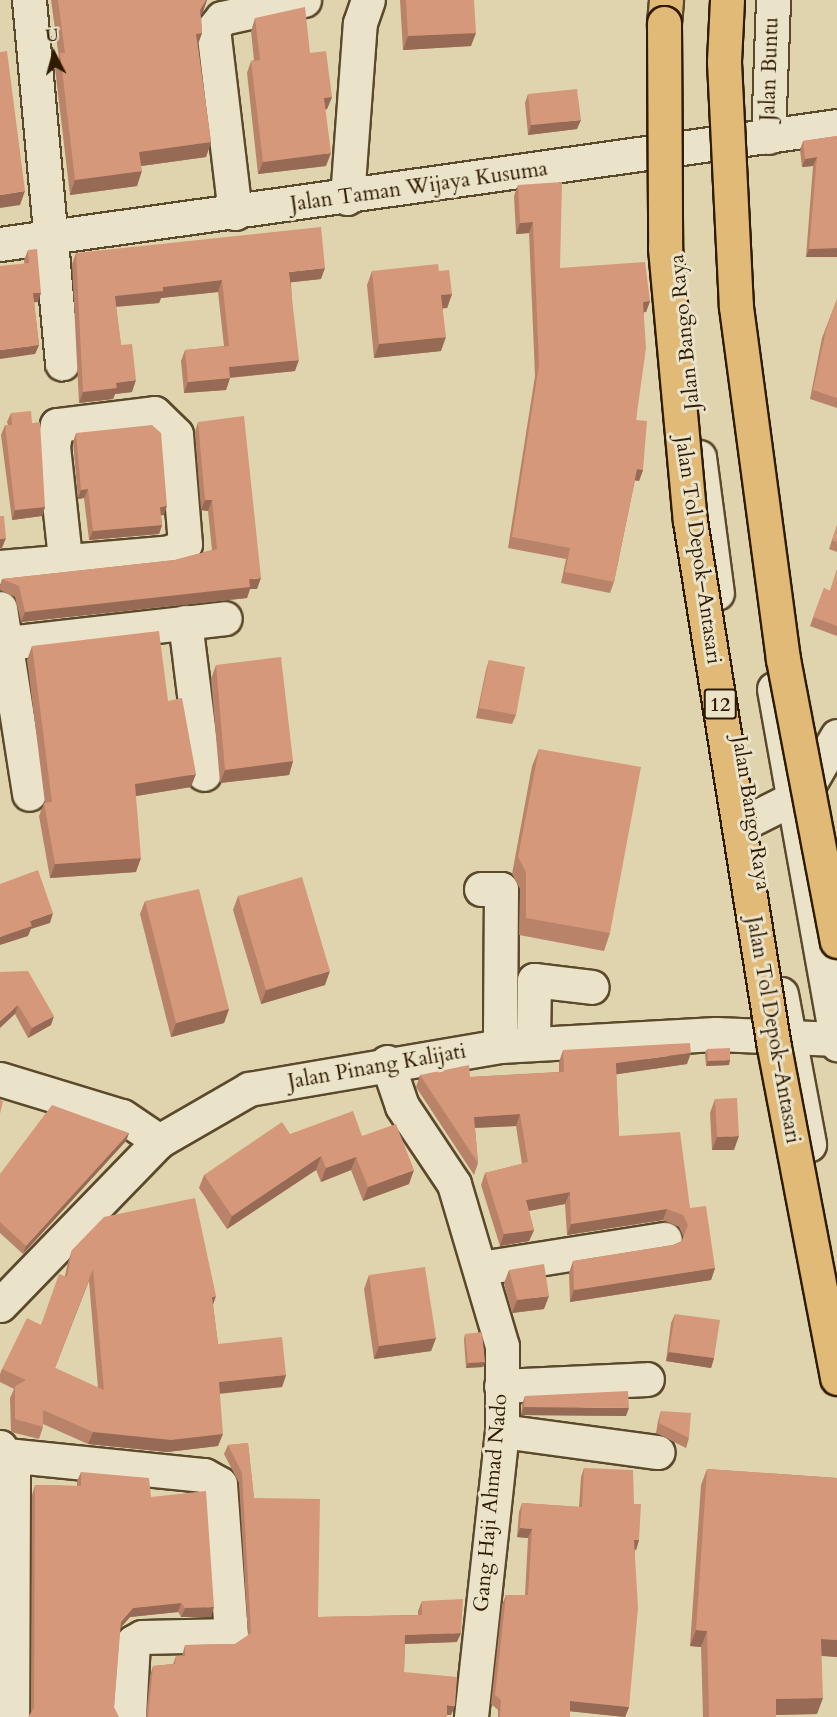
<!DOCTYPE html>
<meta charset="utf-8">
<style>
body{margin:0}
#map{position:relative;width:837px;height:1717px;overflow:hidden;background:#dfd4ad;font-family:Cardo,serif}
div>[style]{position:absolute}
.roads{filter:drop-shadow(2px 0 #5b492b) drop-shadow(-2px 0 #5b492b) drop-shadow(0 2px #5b492b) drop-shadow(0 -2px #5b492b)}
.minor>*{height:33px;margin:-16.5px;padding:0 16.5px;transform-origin:16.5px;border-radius:16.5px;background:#eae3ca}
.highway>*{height:33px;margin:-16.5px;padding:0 16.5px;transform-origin:16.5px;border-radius:16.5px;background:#e0ba76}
.bridges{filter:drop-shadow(2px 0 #2f1b00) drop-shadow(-2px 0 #2f1b00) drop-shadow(0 2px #2f1b00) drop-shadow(0 -2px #2f1b00)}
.highway-bridge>*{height:33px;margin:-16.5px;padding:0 16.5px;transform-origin:16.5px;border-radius:16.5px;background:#e0ba76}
.wall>*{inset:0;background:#b88369}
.shaded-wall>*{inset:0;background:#966a55}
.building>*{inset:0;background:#d6987a}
span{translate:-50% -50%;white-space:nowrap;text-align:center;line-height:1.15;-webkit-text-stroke:6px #eae3ca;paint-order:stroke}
.shield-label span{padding:2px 4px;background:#eae3ca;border:2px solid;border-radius:4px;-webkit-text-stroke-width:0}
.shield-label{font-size:20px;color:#2f1b00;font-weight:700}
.street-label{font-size:21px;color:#2f1b00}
.north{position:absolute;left:24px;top:24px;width:60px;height:60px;-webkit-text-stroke:4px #eae3ca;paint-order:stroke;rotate:354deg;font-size:16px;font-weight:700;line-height:24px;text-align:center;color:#2f1b00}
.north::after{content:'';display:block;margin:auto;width:21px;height:27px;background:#2f1b00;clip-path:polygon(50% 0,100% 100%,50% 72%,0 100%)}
</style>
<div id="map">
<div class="roads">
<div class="minor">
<i style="left:29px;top:0;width:365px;rotate:84.8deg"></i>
<i style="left:768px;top:137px;width:137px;rotate:-87.9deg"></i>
<i style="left:347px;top:198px;width:175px;rotate:-85.8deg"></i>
<i style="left:360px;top:23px;width:24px;rotate:-71deg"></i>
<i style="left:235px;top:213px;width:185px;rotate:-96.8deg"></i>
<i style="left:213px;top:29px;width:14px;rotate:-51deg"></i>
<i style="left:222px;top:18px;width:84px;rotate:-12.4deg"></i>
<i style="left:0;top:244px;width:845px;rotate:-8.02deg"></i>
<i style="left:699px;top:457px;width:137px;rotate:82.5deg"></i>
<i style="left:0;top:567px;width:171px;rotate:-5deg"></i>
<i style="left:170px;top:552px;width:17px;rotate:-28deg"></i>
<i style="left:185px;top:544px;width:110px;rotate:-94.7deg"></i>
<i style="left:176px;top:434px;width:30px;rotate:-136deg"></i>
<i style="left:154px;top:413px;width:98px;rotate:172.9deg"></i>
<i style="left:57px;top:425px;width:21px;rotate:101deg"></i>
<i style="left:53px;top:446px;width:114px;rotate:83.9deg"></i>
<i style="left:0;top:608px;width:188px;rotate:81.1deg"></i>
<i style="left:185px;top:622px;width:153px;rotate:82.9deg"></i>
<i style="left:7px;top:643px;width:219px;rotate:-6.5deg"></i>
<i style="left:774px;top:689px;width:361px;rotate:79.9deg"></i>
<i style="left:752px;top:819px;width:58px;rotate:-26.6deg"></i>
<i style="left:804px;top:793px;width:66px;rotate:-59.9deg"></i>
<i style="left:481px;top:889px;width:20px"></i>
<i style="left:501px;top:889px;width:157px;rotate:90.4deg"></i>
<i style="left:781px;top:994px;width:153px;rotate:79.4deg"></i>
<i style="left:533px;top:1044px;width:64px;rotate:-89.1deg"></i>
<i style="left:534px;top:980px;width:58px;rotate:6.9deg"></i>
<i style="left:387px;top:1062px;width:46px;rotate:71.2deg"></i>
<i style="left:402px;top:1106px;width:94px;rotate:56.3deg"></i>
<i style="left:454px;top:1184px;width:169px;rotate:73.5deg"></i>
<i style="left:502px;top:1346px;width:85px;rotate:90deg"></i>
<i style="left:502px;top:1431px;width:288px;rotate:96.2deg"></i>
<i style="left:0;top:1079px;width:127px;rotate:16.9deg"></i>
<i style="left:122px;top:1116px;width:45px;rotate:34deg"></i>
<i style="left:481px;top:1268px;width:186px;rotate:-9deg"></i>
<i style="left:0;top:1305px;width:228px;rotate:-45.9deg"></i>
<i style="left:159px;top:1141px;width:104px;rotate:-30deg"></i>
<i style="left:249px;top:1089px;width:255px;rotate:-9.7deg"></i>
<i style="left:500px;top:1046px;width:216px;rotate:-3.2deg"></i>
<i style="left:716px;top:1034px;width:121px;rotate:2.4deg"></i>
<i style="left:501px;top:1386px;width:146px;rotate:-2.7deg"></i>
<i style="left:502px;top:1431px;width:157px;rotate:7.7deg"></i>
<i style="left:0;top:1447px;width:32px;rotate:66deg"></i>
<i style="left:13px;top:1476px;width:241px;rotate:90.2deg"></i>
<i style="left:6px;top:1455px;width:199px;rotate:5.8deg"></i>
<i style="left:204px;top:1475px;width:18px;rotate:29deg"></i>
<i style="left:220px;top:1484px;width:151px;rotate:85.8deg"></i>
<i style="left:231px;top:1635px;width:89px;rotate:178.7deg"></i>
<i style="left:142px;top:1637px;width:10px;rotate:151deg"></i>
<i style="left:133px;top:1642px;width:75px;rotate:93.1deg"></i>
</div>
<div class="highway">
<i style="left:664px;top:23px;width:23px;rotate:-85deg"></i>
</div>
</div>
<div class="bridges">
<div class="highway-bridge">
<i style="left:727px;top:0;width:62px;rotate:92.8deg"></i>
<i style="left:724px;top:62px;width:245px;rotate:87.2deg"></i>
<i style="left:736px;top:307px;width:355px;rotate:82.4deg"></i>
<i style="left:783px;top:659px;width:287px;rotate:79.2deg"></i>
<i style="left:664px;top:23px;width:225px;rotate:89.7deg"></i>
<i style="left:665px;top:248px;width:274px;rotate:84.8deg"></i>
<i style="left:690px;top:521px;width:533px;rotate:80.93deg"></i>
<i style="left:774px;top:1047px;width:337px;rotate:79.2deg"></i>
</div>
</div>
<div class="wall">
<i style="clip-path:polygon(51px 0,207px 0,201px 15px,202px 33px,198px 45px,211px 142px,206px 157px,141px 166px,137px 186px,70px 195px,55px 68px,59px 58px)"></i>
<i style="clip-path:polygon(400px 0,474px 0,471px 46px,403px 50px)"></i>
<i style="clip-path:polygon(255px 18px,310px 53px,332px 97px,327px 109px,325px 110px,326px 166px,258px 174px,247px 73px,251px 61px,254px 60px,251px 31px)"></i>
<i style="clip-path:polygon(528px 94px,577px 129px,528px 135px,525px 103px)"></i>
<i style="clip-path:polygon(837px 136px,837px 257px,806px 257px,813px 166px,802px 167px,800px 150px,803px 141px)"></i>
<i style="clip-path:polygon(518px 185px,560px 268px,650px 301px,646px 312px,644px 312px,636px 420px,643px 470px,639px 481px,635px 480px,614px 582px,610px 593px,561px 583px,566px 559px,508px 548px,535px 376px,529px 233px,516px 234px,514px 196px)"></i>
<i style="clip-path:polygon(28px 250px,38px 302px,34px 302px,39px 345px,35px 354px,24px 260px)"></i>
<i style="clip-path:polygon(76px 253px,321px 279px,291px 282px,295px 371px,230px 378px,226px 390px,184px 393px,181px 361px,185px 350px,224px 346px,218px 292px,161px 298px,159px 303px,116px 307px,121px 345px,132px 392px,115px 394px,113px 399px,79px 403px,72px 264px)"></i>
<i style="clip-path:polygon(372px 271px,439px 271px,452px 294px,447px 308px,443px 308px,441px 351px,374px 358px,367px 285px)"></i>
<i style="clip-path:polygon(837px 299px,837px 408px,810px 399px,822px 338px)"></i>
<i style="clip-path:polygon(11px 413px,45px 507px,42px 516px,12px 520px,1px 435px,5px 425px,8px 425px,7px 422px)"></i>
<i style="clip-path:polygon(198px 422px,257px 589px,250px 589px,247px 598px,21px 622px,15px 597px,0 590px,0 585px,2px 579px,175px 560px,212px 550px,208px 511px,201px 510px,195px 432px)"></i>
<i style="clip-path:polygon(76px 433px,164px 515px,161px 515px,162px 525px,159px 534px,89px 540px,84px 498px,78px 499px,73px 442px)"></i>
<i style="clip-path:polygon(837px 525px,837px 552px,829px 549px)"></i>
<i style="clip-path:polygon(837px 569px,837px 636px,810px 626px,824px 588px,830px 591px)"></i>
<i style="clip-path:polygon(32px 646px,168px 701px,191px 787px,136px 796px,136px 872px,50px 878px,39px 816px,44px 803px,45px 803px,27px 660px)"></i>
<i style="clip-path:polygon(489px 660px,516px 715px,512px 724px,476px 718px,486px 670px)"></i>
<i style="clip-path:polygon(216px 665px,293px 761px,289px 775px,220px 783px,211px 679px)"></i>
<i style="clip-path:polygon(539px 749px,610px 933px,604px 951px,519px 935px,520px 889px,512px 874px,532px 766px)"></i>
<i style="clip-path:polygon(238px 896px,325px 985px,261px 1004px,233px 910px)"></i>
<i style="clip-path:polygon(145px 901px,229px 1009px,224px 1023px,171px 1037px,140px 914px)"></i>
<i style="clip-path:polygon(0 972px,51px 1025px,28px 1038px,15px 1014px)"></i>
<i style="clip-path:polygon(707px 1049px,729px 1065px,706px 1066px,705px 1053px)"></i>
<i style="clip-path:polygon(563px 1050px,687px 1064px,616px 1074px,619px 1136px,690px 1208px,715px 1268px,711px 1280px,570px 1302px,569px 1273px,573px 1261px,673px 1245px,682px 1241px,683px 1236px,679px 1227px,663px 1220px,567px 1235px,565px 1204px,529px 1211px,534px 1230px,529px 1241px,500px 1246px,481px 1185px,485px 1173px,522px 1164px,516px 1126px,475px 1128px,478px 1163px,474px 1175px,416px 1087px,420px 1075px,470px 1077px,559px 1072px,559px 1062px)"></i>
<i style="clip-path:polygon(715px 1099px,734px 1150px,712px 1150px,710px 1113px)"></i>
<i style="clip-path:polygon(129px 1133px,126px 1141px,23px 1254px,0 1233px,0 1174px)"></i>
<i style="clip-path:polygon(290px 1134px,362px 1136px,409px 1184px,363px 1201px,351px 1170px,321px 1182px,316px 1170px,227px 1229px,199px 1188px,204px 1175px)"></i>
<i style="clip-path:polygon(evenodd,72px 1250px,213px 1305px,218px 1344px,286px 1375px,282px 1387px,219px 1394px,218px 1446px,167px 1452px,88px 1444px,43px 1424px,43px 1427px,39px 1439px,11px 1432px,10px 1398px,14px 1389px,0 1382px,0 1374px,2px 1369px,41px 1325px,65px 1276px,68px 1262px,72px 1250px,89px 1281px,98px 1388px,55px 1368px,89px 1281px)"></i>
<i style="clip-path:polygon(509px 1270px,544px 1309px,512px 1313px,504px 1283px)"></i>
<i style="clip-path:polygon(369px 1275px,436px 1338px,431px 1351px,374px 1359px,364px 1289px)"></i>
<i style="clip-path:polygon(675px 1314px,714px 1358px,711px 1368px,666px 1361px,671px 1323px)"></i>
<i style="clip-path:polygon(465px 1334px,485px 1362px,483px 1367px,466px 1368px,464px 1339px)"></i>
<i style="clip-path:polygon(525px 1396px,626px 1416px,521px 1415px,522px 1404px)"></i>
<i style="clip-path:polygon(661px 1411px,689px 1438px,686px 1448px,656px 1433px,658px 1421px)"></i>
<i style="clip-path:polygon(248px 1443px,254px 1498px,318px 1617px,418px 1615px,418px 1611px,422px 1601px,457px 1642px,405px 1644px,404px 1672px,451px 1715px,447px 1715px,447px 1717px,146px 1717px,150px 1676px,153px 1666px,173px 1664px,176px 1656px,182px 1656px,185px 1645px,235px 1644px,248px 1636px,239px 1483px,224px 1454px,228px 1445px)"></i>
<i style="clip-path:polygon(584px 1468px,634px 1504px,639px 1540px,636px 1550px,635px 1550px,629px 1707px,625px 1717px,570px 1711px,570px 1717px,498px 1717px,498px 1710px,491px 1704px,502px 1605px,506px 1595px,525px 1595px,528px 1538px,517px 1537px,519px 1512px,522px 1503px,579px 1507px,581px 1477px)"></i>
<i style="clip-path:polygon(707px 1469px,837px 1478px,837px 1657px,821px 1656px,817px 1714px,776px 1715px,776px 1717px,703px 1717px,701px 1647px,690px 1646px,701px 1485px)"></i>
<i style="clip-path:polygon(81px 1472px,151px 1497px,211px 1617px,181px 1617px,178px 1612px,130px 1617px,120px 1628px,114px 1707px,31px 1713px,32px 1495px,35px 1485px,77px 1486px,77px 1481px)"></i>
</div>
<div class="shaded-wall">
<i style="clip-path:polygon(206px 0,207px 0,203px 12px,195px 24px,200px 10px)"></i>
<i style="clip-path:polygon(202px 33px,196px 48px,196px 34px)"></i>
<i style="clip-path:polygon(476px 33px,471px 46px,403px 50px,408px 36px)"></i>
<i style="clip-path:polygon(332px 97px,327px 109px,319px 110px,324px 98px)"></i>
<i style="clip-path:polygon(581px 120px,577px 129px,528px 135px,531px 125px)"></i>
<i style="clip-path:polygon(211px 142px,206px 157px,134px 167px,139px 152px)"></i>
<i style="clip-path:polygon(331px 153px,326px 166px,258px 174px,263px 162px)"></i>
<i style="clip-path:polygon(817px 157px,813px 166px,802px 167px,805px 159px)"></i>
<i style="clip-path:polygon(142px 171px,137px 186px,70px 195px,75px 180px)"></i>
<i style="clip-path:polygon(25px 191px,20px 205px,0 208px,0 195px)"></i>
<i style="clip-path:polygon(533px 222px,529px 233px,516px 234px,520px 223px)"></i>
<i style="clip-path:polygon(837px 248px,837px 257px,806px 257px,809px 249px)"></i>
<i style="clip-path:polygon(325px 268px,321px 279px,285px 283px,289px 272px)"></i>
<i style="clip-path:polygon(222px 280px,218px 292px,161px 298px,159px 303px,111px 307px,115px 296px,163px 287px)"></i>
<i style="clip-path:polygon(33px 293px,41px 293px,38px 302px,29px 303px)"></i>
<i style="clip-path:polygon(452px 294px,447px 308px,436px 309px,441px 295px)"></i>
<i style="clip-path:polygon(650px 301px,646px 312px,639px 313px,643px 302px)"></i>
<i style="clip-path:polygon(446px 337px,441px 351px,374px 358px,379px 344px)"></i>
<i style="clip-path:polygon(39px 345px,35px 354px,0 359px,0 350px)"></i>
<i style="clip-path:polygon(299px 360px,295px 371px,225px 378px,229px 367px)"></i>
<i style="clip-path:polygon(230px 378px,226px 390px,184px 393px,188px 382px)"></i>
<i style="clip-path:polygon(136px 380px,132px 392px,115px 394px,113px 399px,79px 403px,83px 392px,116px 383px)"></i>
<i style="clip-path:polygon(637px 469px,643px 470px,639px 481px,633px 480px)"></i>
<i style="clip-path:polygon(88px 489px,84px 498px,78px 499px,81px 490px)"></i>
<i style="clip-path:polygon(205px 500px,212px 500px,208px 511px,201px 510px)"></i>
<i style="clip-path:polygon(167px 506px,164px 515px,157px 516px,160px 507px)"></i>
<i style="clip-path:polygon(45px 507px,42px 516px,12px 520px,15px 510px)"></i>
<i style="clip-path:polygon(162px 525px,159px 534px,89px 540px,93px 531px)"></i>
<i style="clip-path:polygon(6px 538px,2px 548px,0 548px,0 539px)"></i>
<i style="clip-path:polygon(261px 578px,257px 589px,250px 589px,247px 598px,21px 622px,25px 612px)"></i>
<i style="clip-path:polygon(293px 761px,289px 775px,220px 783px,225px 770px)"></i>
<i style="clip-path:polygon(196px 774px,191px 787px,130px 797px,135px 784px)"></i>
<i style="clip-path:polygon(141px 858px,136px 872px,50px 878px,55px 864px)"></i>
<i style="clip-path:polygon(53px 913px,50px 923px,31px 929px,28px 936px,0 945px,0 937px,30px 921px)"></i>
<i style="clip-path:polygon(330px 971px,325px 985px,261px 1004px,266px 990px)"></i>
<i style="clip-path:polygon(18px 1005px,15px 1014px,0 1028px,0 1021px)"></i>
<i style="clip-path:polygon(229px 1009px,224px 1023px,171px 1037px,176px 1023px)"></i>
<i style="clip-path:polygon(54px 1016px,51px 1025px,28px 1038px,32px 1028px)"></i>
<i style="clip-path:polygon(691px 1053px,687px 1064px,612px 1075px,616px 1063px)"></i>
<i style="clip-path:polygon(730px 1060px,729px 1065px,706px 1066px,708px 1061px)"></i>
<i style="clip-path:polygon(520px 1114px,516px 1126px,470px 1128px,474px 1117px)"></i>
<i style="clip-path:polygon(129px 1133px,126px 1141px,23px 1254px,26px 1246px)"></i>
<i style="clip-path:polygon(739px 1136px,734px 1150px,712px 1150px,717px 1137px)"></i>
<i style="clip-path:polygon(321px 1156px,316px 1170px,227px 1229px,232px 1216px)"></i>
<i style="clip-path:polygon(356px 1157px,351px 1170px,321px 1182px,326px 1168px)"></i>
<i style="clip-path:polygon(414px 1170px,409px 1184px,363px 1201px,368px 1187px)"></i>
<i style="clip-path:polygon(570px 1192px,565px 1204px,522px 1212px,526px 1200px)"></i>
<i style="clip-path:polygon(667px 1209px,663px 1220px,567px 1235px,571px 1224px)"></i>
<i style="clip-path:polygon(534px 1230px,529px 1241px,500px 1246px,504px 1234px)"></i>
<i style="clip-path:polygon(715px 1268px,711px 1280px,570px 1302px,574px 1290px)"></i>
<i style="clip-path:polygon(216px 1296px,212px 1308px,212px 1297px)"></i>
<i style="clip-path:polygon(549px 1296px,544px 1309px,512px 1313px,517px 1300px)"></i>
<i style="clip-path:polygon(436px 1338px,431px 1351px,374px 1359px,379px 1346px)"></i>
<i style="clip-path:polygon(669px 1352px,714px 1358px,711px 1368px,666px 1361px)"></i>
<i style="clip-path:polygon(485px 1362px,483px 1367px,466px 1368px,468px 1363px)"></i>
<i style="clip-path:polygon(286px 1375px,282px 1387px,214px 1394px,219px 1382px)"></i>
<i style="clip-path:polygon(524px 1407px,629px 1408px,626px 1416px,521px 1415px)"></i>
<i style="clip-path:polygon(93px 1432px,223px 1434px,218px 1446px,167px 1452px,88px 1444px)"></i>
<i style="clip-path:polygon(520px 1528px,532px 1529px,528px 1538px,517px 1537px)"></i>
<i style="clip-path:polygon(634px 1540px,639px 1540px,636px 1550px,631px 1550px)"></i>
<i style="clip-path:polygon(181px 1603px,178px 1612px,130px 1617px,117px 1632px,121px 1622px,133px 1608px)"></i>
<i style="clip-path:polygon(214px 1607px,211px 1617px,181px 1617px,185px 1608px)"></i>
<i style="clip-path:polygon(696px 1630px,707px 1631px,701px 1647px,690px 1646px)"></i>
<i style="clip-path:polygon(461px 1633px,457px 1642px,402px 1644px,405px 1635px)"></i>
<i style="clip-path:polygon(821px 1639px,837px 1640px,837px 1657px,815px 1655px)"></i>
<i style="clip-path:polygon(823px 1698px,817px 1714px,770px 1715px,776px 1699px)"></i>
<i style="clip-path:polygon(570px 1701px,629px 1707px,625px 1717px,567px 1711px)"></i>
<i style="clip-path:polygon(447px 1705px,455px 1706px,451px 1715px,443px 1715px)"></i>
</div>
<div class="building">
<i style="clip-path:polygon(58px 0,206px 0,200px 10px,202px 33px,196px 34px,211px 142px,139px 152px,142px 171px,75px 180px,60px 53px,65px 53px)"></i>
<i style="clip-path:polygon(406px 0,474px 0,476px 33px,408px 36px)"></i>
<i style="clip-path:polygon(305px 7px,310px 53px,326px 51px,332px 97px,324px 98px,331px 153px,263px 162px,251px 61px,260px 60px,255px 18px)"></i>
<i style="clip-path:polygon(7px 51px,25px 191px,0 195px,0 52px)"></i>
<i style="clip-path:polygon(577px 89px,581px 120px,531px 125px,528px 94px)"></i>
<i style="clip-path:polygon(837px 136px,837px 248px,809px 249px,817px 157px,805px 159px,803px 141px)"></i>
<i style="clip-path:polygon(562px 182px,560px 268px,645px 262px,650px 301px,643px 302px,646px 348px,636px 420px,647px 421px,643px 470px,637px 469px,614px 582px,565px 572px,570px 548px,512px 537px,539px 365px,533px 222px,520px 223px,518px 185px)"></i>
<i style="clip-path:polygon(321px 227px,325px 268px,289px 272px,299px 360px,229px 367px,230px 378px,188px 382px,185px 350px,229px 346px,222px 280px,163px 287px,163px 291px,115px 296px,121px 345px,132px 344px,136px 380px,116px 383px,117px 388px,83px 392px,76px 253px)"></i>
<i style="clip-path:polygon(37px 249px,41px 293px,33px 293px,39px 345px,0 350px,0 266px,29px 263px,28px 250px)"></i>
<i style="clip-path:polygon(438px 264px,439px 271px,449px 270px,452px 294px,441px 295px,446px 337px,379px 344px,372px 271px)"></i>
<i style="clip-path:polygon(837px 299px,837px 398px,813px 390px,826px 330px)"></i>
<i style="clip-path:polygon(31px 411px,32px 423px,40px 422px,45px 507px,15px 510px,5px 425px,12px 425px,11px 413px)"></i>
<i style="clip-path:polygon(244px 416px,261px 578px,249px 579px,250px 587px,25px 612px,19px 586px,2px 579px,175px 560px,217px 549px,212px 500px,205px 500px,198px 422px)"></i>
<i style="clip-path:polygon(152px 425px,161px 433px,167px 506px,160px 507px,162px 525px,93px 531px,88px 489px,81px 490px,76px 433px)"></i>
<i style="clip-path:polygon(0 516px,4px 516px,6px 538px,0 539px)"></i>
<i style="clip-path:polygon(837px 526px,837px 542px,832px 540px)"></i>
<i style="clip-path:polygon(837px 570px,837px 626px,813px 617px,824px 588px,830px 591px)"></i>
<i style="clip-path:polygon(159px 631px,168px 701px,182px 698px,196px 774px,135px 784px,141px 858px,55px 864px,44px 803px,52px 802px,32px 646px)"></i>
<i style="clip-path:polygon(281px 657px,293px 761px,225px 770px,216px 665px)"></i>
<i style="clip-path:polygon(489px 660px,525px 667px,516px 715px,479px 708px)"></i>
<i style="clip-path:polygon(539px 749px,641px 767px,610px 933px,526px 918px,526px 872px,518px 857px)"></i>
<i style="clip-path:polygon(38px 870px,53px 913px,30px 921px,32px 926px,0 937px,0 884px)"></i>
<i style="clip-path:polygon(302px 877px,330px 971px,266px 990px,238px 896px)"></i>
<i style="clip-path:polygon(199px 889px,229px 1009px,176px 1023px,145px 901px)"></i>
<i style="clip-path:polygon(28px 971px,54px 1016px,32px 1028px,18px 1005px,0 1021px,0 972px)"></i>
<i style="clip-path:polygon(690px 1043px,691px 1053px,616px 1063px,619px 1136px,680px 1132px,690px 1208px,706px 1206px,715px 1268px,574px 1290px,573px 1261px,673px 1245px,682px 1241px,688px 1225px,683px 1215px,667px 1209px,571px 1224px,570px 1192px,526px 1200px,534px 1230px,504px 1234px,485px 1173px,528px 1162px,520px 1114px,474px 1117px,478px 1163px,420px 1075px,469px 1065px,470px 1077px,564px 1072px,563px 1050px)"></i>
<i style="clip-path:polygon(730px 1048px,730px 1060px,708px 1061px,707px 1049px)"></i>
<i style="clip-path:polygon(737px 1098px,739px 1136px,717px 1137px,715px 1099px)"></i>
<i style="clip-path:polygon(0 1100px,3px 1101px,0 1114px)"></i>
<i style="clip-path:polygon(52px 1105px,129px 1133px,26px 1246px,0 1222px,0 1174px)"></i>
<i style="clip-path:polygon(353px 1111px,362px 1136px,396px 1124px,414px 1170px,368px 1187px,356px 1157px,326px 1168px,321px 1156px,232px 1216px,204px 1175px,282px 1122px,290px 1134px)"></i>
<i style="clip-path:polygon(evenodd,195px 1198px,216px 1296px,212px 1297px,218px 1344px,282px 1337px,286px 1375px,219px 1382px,223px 1434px,171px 1440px,93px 1432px,43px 1410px,43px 1427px,15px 1419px,15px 1386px,26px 1380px,2px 1369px,27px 1318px,41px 1325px,59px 1274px,67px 1277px,72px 1250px,104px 1217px,195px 1198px,93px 1269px,104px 1390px,55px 1368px,93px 1269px)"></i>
<i style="clip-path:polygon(544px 1264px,549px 1296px,517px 1300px,509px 1270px)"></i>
<i style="clip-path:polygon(425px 1267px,436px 1338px,379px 1346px,369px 1275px)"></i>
<i style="clip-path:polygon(675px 1314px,720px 1320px,714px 1358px,669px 1352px)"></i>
<i style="clip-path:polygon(482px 1332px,485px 1362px,468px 1363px,465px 1334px)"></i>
<i style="clip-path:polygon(628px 1391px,629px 1408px,524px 1407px,525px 1396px)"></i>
<i style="clip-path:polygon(661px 1411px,691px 1413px,689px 1438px,659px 1423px)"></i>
<i style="clip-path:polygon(248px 1443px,254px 1498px,320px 1499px,318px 1617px,422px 1615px,422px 1601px,463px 1599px,461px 1633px,405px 1635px,404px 1672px,457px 1677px,455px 1706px,447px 1705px,447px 1717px,148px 1717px,153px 1666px,175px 1664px,176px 1656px,185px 1656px,185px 1645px,235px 1644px,251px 1633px,242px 1473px,228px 1445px)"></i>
<i style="clip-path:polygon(584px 1468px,633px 1470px,634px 1504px,641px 1504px,639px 1540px,634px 1540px,638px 1608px,629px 1707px,570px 1701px,570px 1717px,500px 1717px,501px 1700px,495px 1695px,506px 1595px,528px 1595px,532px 1529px,520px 1528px,522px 1503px,582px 1507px)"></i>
<i style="clip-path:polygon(707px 1469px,837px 1478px,837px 1640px,821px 1639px,823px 1698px,776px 1699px,776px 1717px,709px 1717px,707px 1631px,696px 1630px)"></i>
<i style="clip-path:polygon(81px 1472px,149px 1478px,151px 1497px,206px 1491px,214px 1607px,185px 1608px,181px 1603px,133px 1608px,121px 1622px,114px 1707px,119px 1717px,28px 1717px,34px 1708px,35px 1485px,81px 1486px)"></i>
</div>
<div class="shield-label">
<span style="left:720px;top:704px">12</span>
</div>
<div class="street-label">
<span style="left:770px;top:69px;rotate:-88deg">Jalan Buntu</span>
<span style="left:419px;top:187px;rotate:-8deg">Jalan Taman Wijaya Kusuma</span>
<span style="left:685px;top:332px;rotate:-96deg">Jalan Bango Raya</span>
<span style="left:698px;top:550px;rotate:82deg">Jalan Tol Depok–Antasari</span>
<span style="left:751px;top:813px;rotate:81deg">Jalan Bango Raya</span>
<span style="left:773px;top:1030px;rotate:80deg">Jalan Tol Depok–Antasari</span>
<span style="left:377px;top:1067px;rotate:-10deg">Jalan Pinang Kalijati</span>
<span style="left:491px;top:1503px;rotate:-85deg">Gang Haji Ahmad Nado</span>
</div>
<div class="north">U</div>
</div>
